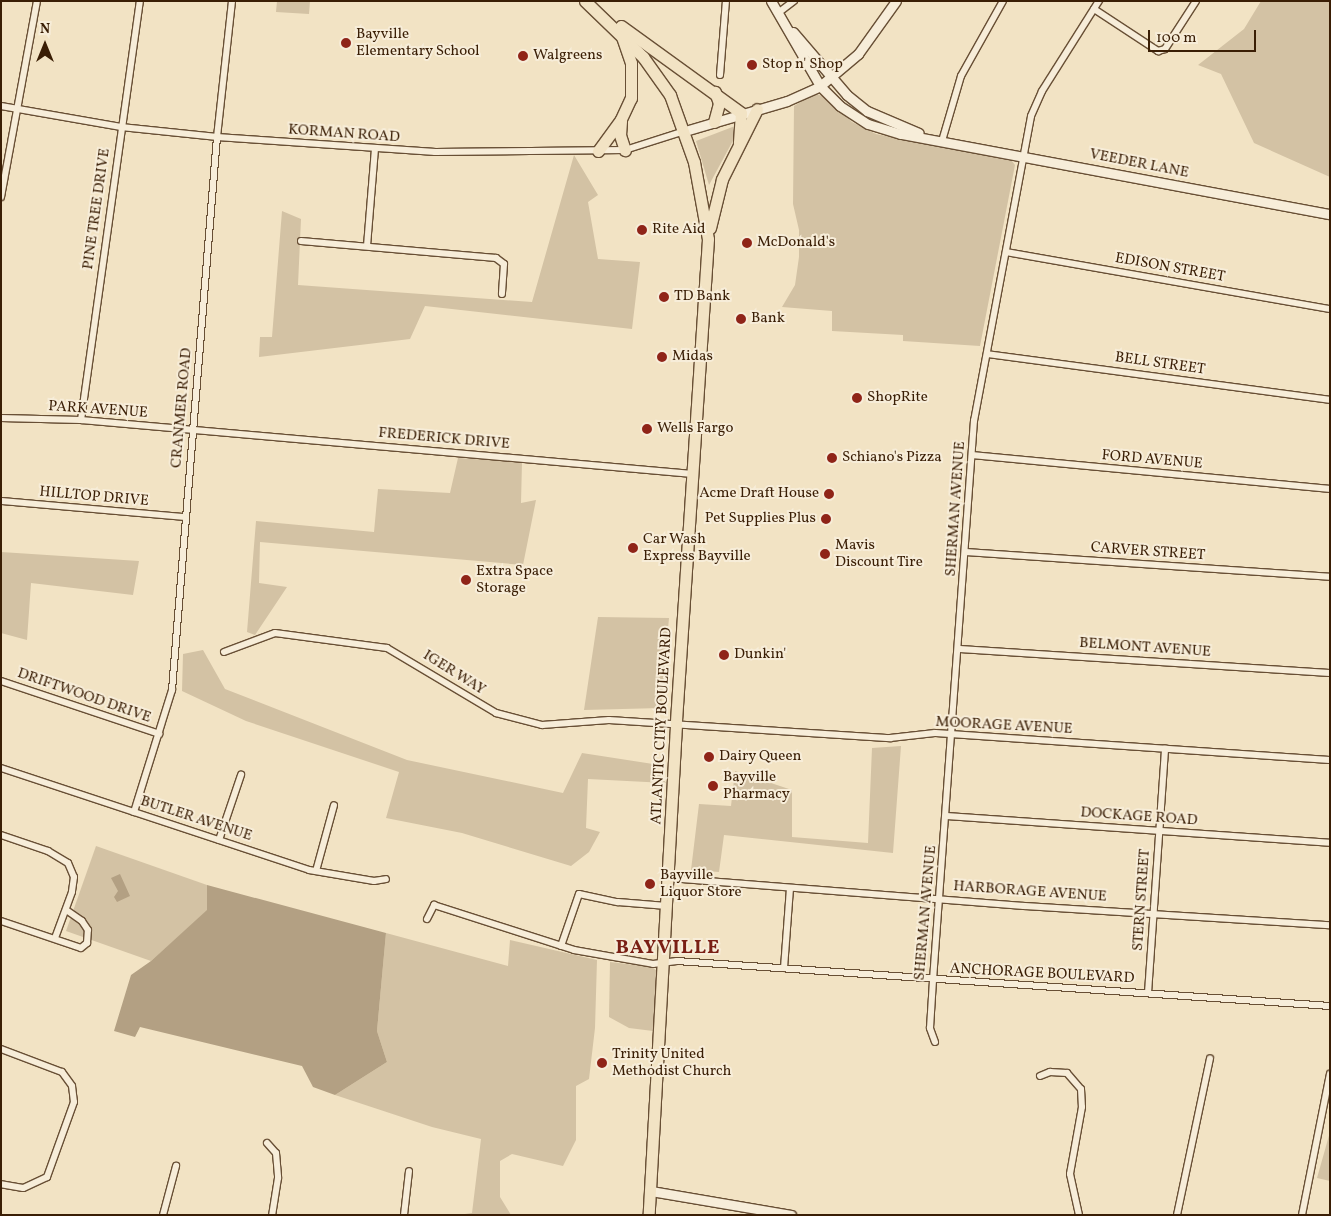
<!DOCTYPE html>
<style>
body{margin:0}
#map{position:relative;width:1331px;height:1216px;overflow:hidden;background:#f2e3c4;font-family:Vollkorn,serif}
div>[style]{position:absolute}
.green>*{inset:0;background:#d3c2a4}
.water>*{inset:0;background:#b3a083}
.roads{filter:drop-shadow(1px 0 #684f35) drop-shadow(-1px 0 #684f35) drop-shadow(0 1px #684f35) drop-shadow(0 -1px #684f35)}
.street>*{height:6px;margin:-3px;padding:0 3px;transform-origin:3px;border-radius:3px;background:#f7edd9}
.secondary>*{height:9px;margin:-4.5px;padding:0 4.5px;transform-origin:4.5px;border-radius:4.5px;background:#f7edd9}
.highway>*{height:11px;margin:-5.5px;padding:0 5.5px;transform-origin:5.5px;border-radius:5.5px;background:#f2e3c4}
.dots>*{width:14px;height:14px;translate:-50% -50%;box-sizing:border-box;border:2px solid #f7edd9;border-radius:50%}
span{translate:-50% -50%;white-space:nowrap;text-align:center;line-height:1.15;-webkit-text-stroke:4px #f7edd9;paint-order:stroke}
.poi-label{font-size:15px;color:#3a1e05}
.left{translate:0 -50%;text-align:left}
.right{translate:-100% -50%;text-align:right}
.street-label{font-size:15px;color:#3a1e05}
.district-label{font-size:20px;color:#7a1f14;font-weight:700;letter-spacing:1px}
.frame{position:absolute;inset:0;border:2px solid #3a1e05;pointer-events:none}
.north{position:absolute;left:20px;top:20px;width:50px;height:50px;-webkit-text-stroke:4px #f7edd9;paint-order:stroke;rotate:0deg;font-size:14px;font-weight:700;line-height:20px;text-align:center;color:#3a1e05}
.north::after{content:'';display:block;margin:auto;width:18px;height:22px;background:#3a1e05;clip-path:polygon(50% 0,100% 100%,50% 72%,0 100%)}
.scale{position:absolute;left:1148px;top:30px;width:108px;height:22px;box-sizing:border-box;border:2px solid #3a1e05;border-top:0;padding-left:6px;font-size:15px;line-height:18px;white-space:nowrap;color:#3a1e05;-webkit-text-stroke:4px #f7edd9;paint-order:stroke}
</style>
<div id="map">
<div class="green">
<i style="clip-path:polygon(277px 1px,310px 1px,309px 14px,276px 12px)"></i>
<i style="clip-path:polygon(1261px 1px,1330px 1px,1330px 177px,1254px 143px,1221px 74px,1198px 65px,1244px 29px)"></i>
<i style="clip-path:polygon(814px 94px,824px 96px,852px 122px,876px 134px,1012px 161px,1015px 165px,980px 346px,903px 341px,903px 335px,832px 331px,832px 311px,782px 307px,795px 285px,799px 257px,799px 230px,793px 204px,794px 106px)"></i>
<i style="clip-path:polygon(735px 126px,735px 137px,709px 185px,696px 141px)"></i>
<i style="clip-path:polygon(574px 155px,598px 195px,588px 202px,598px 259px,640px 262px,632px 329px,425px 306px,410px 339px,259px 357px,260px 337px,272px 337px,282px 211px,301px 219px,298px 285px,532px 302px)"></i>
<i style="clip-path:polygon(458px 458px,522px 462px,521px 503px,536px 500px,523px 565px,260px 542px,259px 583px,287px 587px,255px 635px,247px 632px,256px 521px,374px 532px,378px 489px,450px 493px)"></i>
<i style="clip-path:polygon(1px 552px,139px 561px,133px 595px,31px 583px,27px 640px,1px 633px)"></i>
<i style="clip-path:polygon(598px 617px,669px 618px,661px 708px,584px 710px)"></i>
<i style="clip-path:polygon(203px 650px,225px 689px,407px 760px,563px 793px,582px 753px,653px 764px,666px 783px,588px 779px,586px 828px,600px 832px,589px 852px,571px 866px,462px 833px,386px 818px,399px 772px,246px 721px,182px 691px,183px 654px)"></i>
<i style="clip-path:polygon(901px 746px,893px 853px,724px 835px,719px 872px,691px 870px,699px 804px,731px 806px,735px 771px,792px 790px,792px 837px,868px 843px,872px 748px)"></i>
<i style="clip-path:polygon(96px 846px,207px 885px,208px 910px,151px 961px,66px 931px)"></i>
<i style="clip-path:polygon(386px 933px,508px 966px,510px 940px,597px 960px,595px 1028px,589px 1079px,576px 1086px,576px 1140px,563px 1166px,512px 1154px,500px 1161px,500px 1197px,511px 1215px,458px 1215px,472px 1213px,481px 1139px,432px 1127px,335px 1095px,387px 1062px,377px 1031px)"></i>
<i style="clip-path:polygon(610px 962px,652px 967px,657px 971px,653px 1031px,629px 1028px,609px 1017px)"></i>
<i style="clip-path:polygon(1330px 1132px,1330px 1181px,1317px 1178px)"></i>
</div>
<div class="water">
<i style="clip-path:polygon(120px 874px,130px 896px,117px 902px,114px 897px,118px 891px,111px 878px)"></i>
<i style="clip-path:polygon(207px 885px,386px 933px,377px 1031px,387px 1062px,335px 1095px,313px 1087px,302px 1066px,140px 1027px,135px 1037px,114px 1031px,131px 975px,151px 961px,207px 910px)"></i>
</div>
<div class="roads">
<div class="street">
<i style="left:1094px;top:9px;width:77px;rotate:33.3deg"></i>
<i style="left:1158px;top:51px;width:7px;rotate:-16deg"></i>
<i style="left:1165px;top:49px;width:57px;rotate:-57.1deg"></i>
<i style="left:778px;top:13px;width:20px;rotate:-37deg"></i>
<i style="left:720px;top:75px;width:74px;rotate:-85.4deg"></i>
<i style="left:1px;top:106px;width:122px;rotate:9.9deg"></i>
<i style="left:121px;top:127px;width:97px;rotate:5.9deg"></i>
<i style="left:217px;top:137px;width:219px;rotate:3.9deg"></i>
<i style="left:435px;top:152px;width:190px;rotate:-0.6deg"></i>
<i style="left:625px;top:150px;width:63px;rotate:-17.6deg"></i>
<i style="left:942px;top:141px;width:68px;rotate:-73.7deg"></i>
<i style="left:961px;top:76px;width:86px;rotate:-60.8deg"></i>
<i style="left:1px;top:197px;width:199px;rotate:-79.6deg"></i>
<i style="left:301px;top:241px;width:196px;rotate:5deg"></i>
<i style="left:496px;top:258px;width:10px;rotate:37deg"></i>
<i style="left:504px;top:264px;width:30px;rotate:94deg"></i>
<i style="left:367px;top:246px;width:97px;rotate:-85.3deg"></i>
<i style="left:1006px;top:252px;width:329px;rotate:10deg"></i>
<i style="left:987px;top:354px;width:346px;rotate:7.6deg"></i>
<i style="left:1px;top:418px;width:80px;rotate:1.4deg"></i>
<i style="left:81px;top:420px;width:614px;rotate:5.04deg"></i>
<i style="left:81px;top:420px;width:423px;rotate:-82deg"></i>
<i style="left:972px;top:455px;width:360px;rotate:5.4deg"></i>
<i style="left:1px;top:501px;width:185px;rotate:5deg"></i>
<i style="left:965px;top:552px;width:366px;rotate:3.9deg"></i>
<i style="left:959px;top:649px;width:372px;rotate:3.7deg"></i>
<i style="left:224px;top:652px;width:54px;rotate:-20.4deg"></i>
<i style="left:275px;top:633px;width:113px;rotate:7.6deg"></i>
<i style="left:387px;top:648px;width:127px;rotate:30.8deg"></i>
<i style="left:496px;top:713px;width:48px;rotate:14.6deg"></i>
<i style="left:542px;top:725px;width:67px;rotate:-4.3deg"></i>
<i style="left:609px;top:720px;width:282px;rotate:3.7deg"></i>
<i style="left:890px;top:738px;width:45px;rotate:-6.3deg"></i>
<i style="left:935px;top:733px;width:396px;rotate:3.9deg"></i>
<i style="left:1px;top:681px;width:167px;rotate:18.5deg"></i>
<i style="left:1px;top:768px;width:324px;rotate:18.3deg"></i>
<i style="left:309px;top:870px;width:66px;rotate:9.6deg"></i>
<i style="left:374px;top:881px;width:12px;rotate:-9deg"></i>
<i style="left:134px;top:812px;width:128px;rotate:-72.7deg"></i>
<i style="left:172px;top:690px;width:555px;rotate:-85.35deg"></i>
<i style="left:217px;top:137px;width:137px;rotate:-83.7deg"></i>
<i style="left:946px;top:816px;width:385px;rotate:4deg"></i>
<i style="left:1px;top:835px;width:50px;rotate:18.8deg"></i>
<i style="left:48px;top:851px;width:23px;rotate:31deg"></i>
<i style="left:68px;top:863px;width:15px;rotate:67deg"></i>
<i style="left:74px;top:877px;width:15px;rotate:98deg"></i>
<i style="left:72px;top:892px;width:49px;rotate:110.3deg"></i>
<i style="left:219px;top:840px;width:69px;rotate:-71.3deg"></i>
<i style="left:316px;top:871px;width:68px;rotate:-74.7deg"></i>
<i style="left:669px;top:878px;width:356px;rotate:4.5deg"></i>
<i style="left:1024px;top:906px;width:307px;rotate:3.6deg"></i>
<i style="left:427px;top:919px;width:16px;rotate:-63deg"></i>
<i style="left:434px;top:905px;width:147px;rotate:17.8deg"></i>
<i style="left:574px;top:950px;width:80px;rotate:10deg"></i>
<i style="left:653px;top:964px;width:24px;rotate:-7deg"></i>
<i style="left:677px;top:961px;width:655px;rotate:3.94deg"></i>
<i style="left:1px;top:921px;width:84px;rotate:18.6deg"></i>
<i style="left:81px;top:948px;width:8px;rotate:-40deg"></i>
<i style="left:87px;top:943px;width:13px;rotate:-86deg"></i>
<i style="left:88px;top:930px;width:11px;rotate:-124deg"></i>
<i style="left:82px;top:921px;width:19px;rotate:-145deg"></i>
<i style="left:561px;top:946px;width:55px;rotate:-70.9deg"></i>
<i style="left:579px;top:894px;width:40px;rotate:12deg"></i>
<i style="left:618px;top:902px;width:49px;rotate:4.7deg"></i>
<i style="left:784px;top:968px;width:80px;rotate:-85.7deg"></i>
<i style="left:1148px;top:993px;width:245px;rotate:-86deg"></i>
<i style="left:935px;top:1042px;width:15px;rotate:-110deg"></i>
<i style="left:930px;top:1028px;width:48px;rotate:-86.4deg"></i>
<i style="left:933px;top:980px;width:561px;rotate:-85.81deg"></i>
<i style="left:974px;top:421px;width:310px;rotate:-79.4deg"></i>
<i style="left:1031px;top:116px;width:27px;rotate:-66deg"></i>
<i style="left:1042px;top:91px;width:107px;rotate:-57.7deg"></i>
<i style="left:1px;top:1049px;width:65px;rotate:20.7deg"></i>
<i style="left:62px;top:1072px;width:17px;rotate:54deg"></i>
<i style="left:72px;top:1086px;width:16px;rotate:83deg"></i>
<i style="left:74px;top:1102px;width:80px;rotate:109.8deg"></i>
<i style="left:47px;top:1177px;width:26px;rotate:155deg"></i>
<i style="left:23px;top:1188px;width:22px;rotate:-170deg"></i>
<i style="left:1040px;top:1076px;width:11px;rotate:-22deg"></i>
<i style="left:1050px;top:1072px;width:17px;rotate:3deg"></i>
<i style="left:1067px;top:1073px;width:21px;rotate:49deg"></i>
<i style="left:1081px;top:1089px;width:18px;rotate:87deg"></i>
<i style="left:1082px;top:1107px;width:68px;rotate:100.2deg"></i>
<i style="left:1070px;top:1174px;width:42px;rotate:77.6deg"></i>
<i style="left:267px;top:1143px;width:13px;rotate:48deg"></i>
<i style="left:276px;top:1153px;width:25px;rotate:85deg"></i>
<i style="left:278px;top:1178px;width:37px;rotate:99deg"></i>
<i style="left:163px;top:1215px;width:51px;rotate:-75.1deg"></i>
<i style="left:404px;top:1215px;width:44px;rotate:-83.5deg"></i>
<i style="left:1177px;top:1215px;width:160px;rotate:-78.1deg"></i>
<i style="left:1302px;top:1215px;width:144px;rotate:-78.8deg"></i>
</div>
<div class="secondary">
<i style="left:771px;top:1px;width:98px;rotate:60deg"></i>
<i style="left:820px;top:86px;width:28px;rotate:45deg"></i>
<i style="left:840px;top:106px;width:33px;rotate:33deg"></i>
<i style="left:868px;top:124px;width:34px;rotate:17deg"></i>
<i style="left:901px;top:134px;width:436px;rotate:10.6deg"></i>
<i style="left:793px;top:32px;width:83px;rotate:49.4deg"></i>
<i style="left:847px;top:95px;width:26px;rotate:39deg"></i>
<i style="left:867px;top:111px;width:56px;rotate:22.9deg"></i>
<i style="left:685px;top:131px;width:106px;rotate:-16.4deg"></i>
<i style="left:787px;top:101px;width:36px;rotate:-24deg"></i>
<i style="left:820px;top:86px;width:50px;rotate:-40.1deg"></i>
<i style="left:858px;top:54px;width:65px;rotate:-54.4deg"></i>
<i style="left:651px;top:1191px;width:142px;rotate:9.7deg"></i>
</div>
<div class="highway">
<i style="left:585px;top:1px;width:81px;rotate:44deg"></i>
<i style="left:643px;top:57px;width:47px;rotate:54.6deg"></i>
<i style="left:670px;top:95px;width:71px;rotate:70.3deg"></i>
<i style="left:694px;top:162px;width:78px;rotate:79.7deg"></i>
<i style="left:708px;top:239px;width:487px;rotate:93.8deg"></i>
<i style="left:676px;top:725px;width:491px;rotate:93.2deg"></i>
<i style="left:621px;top:26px;width:148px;rotate:35.9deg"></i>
<i style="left:741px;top:113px;width:30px;rotate:94deg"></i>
<i style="left:621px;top:121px;width:14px;rotate:94deg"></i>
<i style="left:620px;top:135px;width:16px;rotate:72deg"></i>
<i style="left:714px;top:122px;width:20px;rotate:-75deg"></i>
<i style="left:719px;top:103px;width:12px;rotate:-110deg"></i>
<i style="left:598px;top:151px;width:39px;rotate:-54deg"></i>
<i style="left:621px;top:119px;width:23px;rotate:-65deg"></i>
<i style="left:631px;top:98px;width:35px;rotate:-90deg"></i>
<i style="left:631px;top:63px;width:28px;rotate:-109deg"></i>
<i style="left:710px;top:228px;width:50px;rotate:-76.2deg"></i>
<i style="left:722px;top:179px;width:78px;rotate:-63.4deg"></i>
</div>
</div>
<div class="dots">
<i style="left:346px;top:43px;background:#8f2418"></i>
<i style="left:523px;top:56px;background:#8f2418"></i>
<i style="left:752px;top:65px;background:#8f2418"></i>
<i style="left:642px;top:230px;background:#8f2418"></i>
<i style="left:747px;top:243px;background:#8f2418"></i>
<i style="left:664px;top:297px;background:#8f2418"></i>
<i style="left:741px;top:319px;background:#8f2418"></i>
<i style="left:662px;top:357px;background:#8f2418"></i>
<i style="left:857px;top:398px;background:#8f2418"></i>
<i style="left:647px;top:429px;background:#8f2418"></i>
<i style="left:832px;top:458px;background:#8f2418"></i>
<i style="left:829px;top:494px;background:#8f2418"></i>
<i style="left:826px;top:519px;background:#8f2418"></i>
<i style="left:633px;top:548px;background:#8f2418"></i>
<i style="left:825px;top:554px;background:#8f2418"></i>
<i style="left:466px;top:580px;background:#8f2418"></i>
<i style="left:724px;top:655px;background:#8f2418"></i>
<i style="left:709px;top:757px;background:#8f2418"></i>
<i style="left:713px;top:786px;background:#8f2418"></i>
<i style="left:650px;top:884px;background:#8f2418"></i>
<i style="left:602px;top:1063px;background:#8f2418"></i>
</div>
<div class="poi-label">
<span class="left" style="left:356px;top:43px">Bayville<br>Elementary School</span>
<span class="left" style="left:533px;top:56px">Walgreens</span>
<span class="left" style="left:762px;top:65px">Stop n' Shop</span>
<span class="left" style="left:652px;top:230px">Rite Aid</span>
<span class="left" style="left:757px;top:243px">McDonald's</span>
<span class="left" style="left:674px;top:297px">TD Bank</span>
<span class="left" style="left:751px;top:319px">Bank</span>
<span class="left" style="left:672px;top:357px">Midas</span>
<span class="left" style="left:867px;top:398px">ShopRite</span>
<span class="left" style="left:657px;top:429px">Wells Fargo</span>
<span class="left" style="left:842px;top:458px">Schiano's Pizza</span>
<span class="right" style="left:819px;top:494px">Acme Draft House</span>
<span class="right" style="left:816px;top:519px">Pet Supplies Plus</span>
<span class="left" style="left:643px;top:548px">Car Wash<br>Express Bayville</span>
<span class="left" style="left:835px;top:554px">Mavis<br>Discount Tire</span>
<span class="left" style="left:476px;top:580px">Extra Space<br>Storage</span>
<span class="left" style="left:734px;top:655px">Dunkin'</span>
<span class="left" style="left:719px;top:757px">Dairy Queen</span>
<span class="left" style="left:723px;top:786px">Bayville<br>Pharmacy</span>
<span class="left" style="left:660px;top:884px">Bayville<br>Liquor Store</span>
<span class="left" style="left:612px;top:1063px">Trinity United<br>Methodist Church</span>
</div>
<div class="street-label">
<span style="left:344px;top:134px;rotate:4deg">KORMAN ROAD</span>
<span style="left:1139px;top:164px;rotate:11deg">VEEDER LANE</span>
<span style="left:97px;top:209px;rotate:-82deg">PINE TREE DRIVE</span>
<span style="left:1170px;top:268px;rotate:10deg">EDISON STREET</span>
<span style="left:1160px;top:364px;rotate:8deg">BELL STREET</span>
<span style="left:182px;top:408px;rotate:-85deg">CRANMER ROAD</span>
<span style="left:98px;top:410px;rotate:4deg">PARK AVENUE</span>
<span style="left:444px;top:439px;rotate:5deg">FREDERICK DRIVE</span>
<span style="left:1152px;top:460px;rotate:5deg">FORD AVENUE</span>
<span style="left:94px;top:497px;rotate:5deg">HILLTOP DRIVE</span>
<span style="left:956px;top:509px;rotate:-86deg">SHERMAN AVENUE</span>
<span style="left:1148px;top:552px;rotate:4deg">CARVER STREET</span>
<span style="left:1145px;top:648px;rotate:4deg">BELMONT AVENUE</span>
<span style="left:454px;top:673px;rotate:32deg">IGER WAY</span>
<span style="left:84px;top:696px;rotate:19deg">DRIFTWOOD DRIVE</span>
<span style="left:662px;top:726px;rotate:-87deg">ATLANTIC CITY BOULEVARD</span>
<span style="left:1004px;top:726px;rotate:3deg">MOORAGE AVENUE</span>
<span style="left:1139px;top:817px;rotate:4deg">DOCKAGE ROAD</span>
<span style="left:196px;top:819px;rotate:18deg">BUTLER AVENUE</span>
<span style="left:1030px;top:892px;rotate:4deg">HARBORAGE AVENUE</span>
<span style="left:1142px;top:900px;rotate:-86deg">STERN STREET</span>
<span style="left:926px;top:913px;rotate:-85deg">SHERMAN AVENUE</span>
<span style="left:1042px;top:974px;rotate:3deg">ANCHORAGE BOULEVARD</span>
</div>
<div class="district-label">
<span style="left:668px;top:948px">BAYVILLE</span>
</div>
<div class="frame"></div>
<div class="north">N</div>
<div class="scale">100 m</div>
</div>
